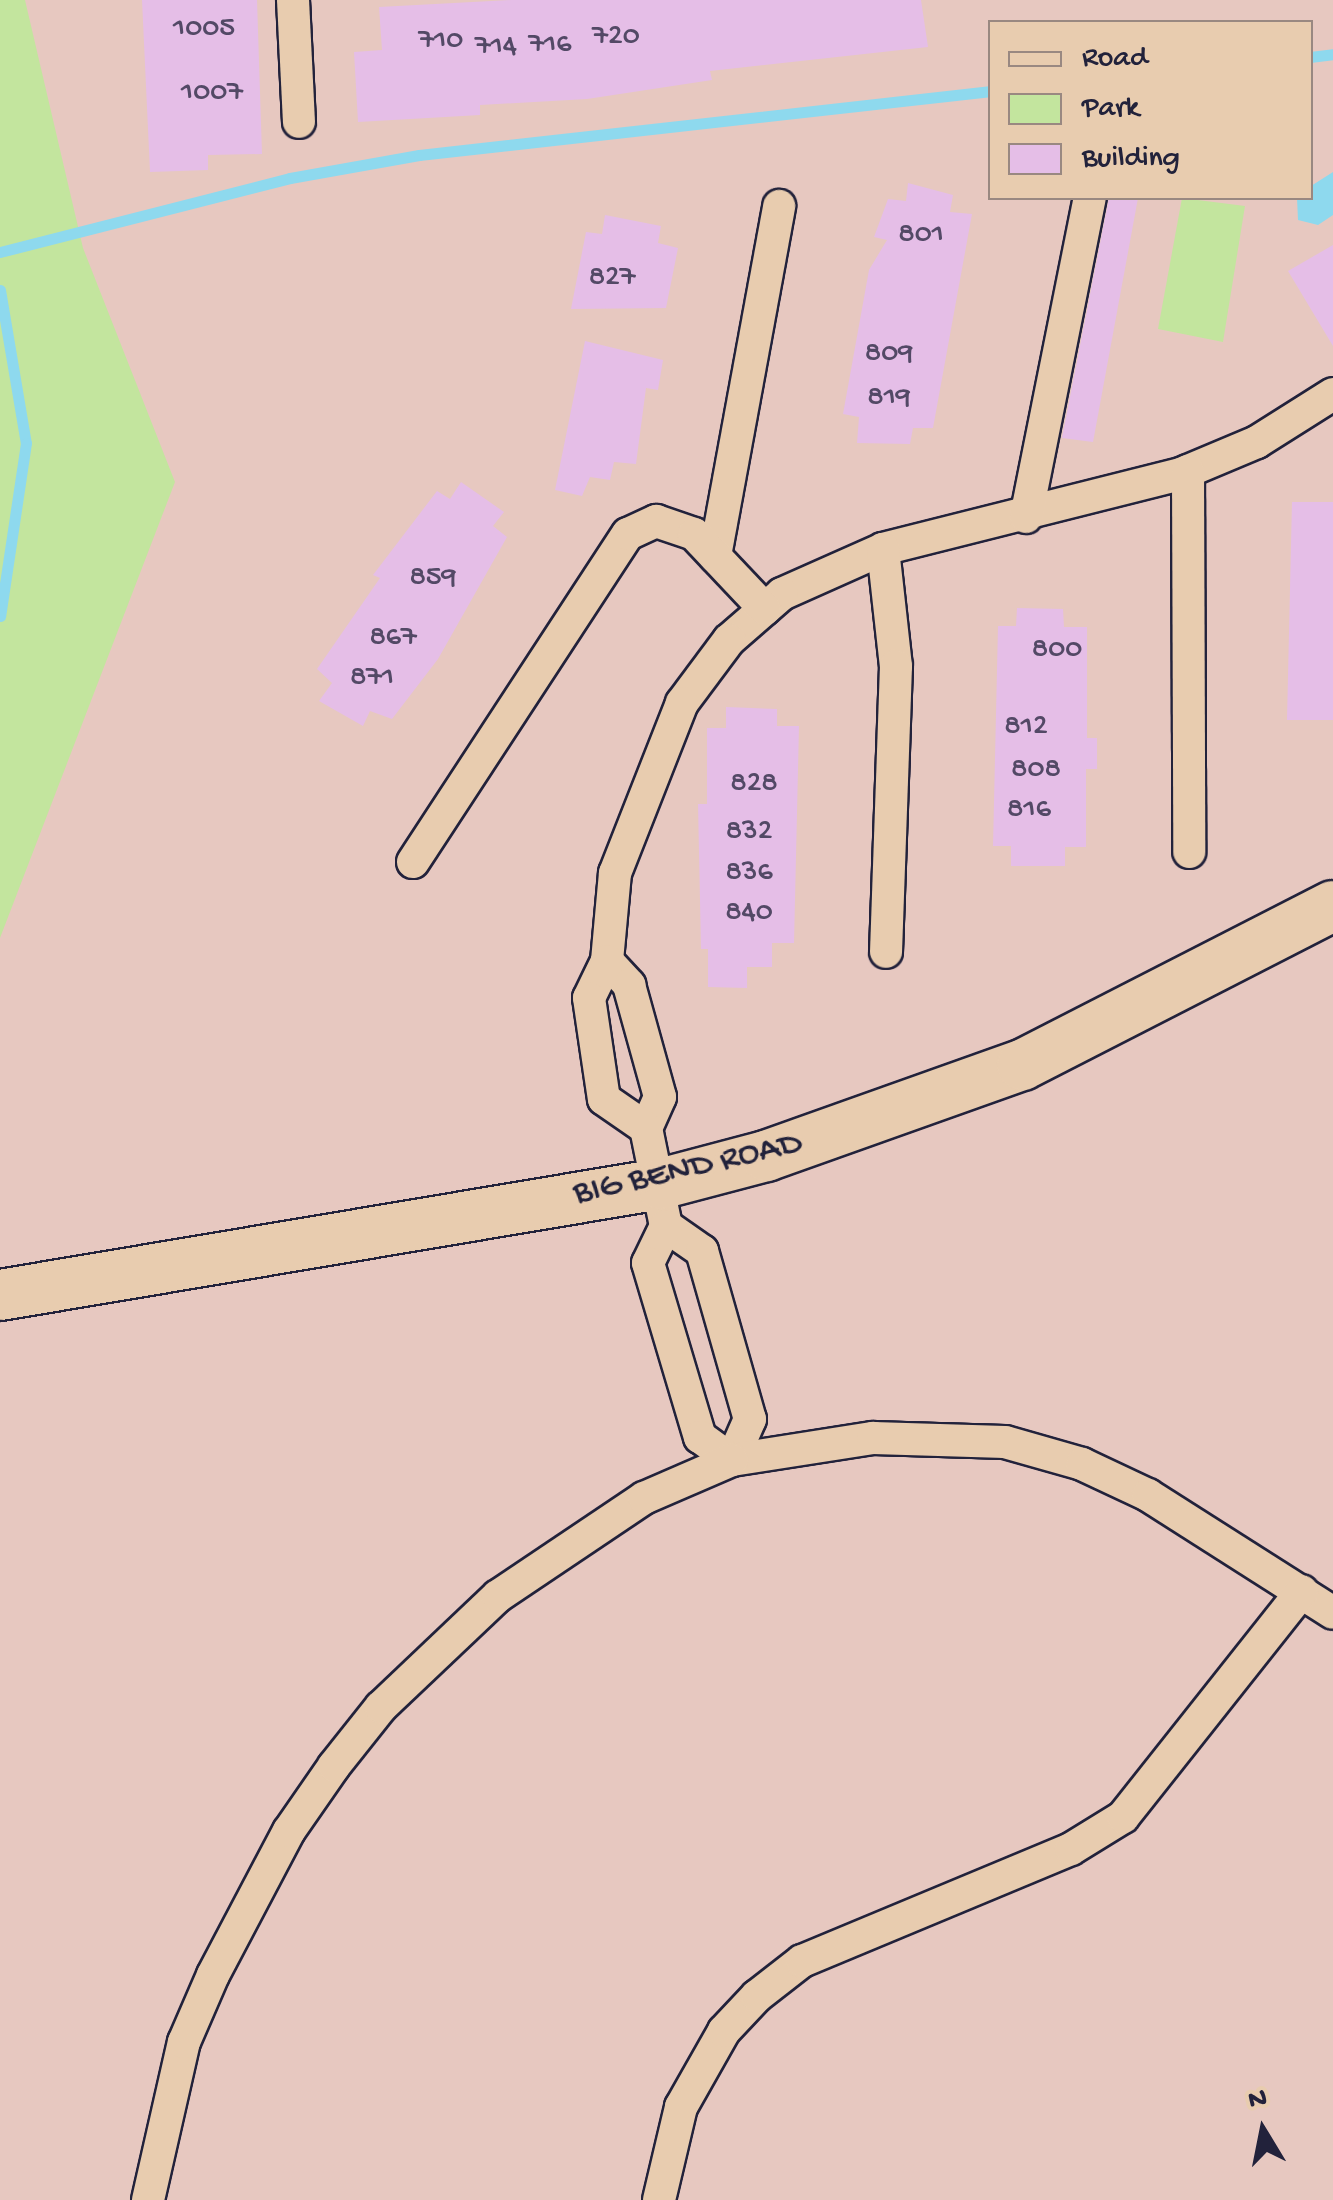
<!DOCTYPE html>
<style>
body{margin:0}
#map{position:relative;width:1333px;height:2200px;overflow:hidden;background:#e7c8c0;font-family:"Gochi Hand",sans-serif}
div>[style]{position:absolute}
.green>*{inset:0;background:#c3e59e}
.water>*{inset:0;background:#8ed9ee}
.stream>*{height:11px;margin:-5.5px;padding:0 5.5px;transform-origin:5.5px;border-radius:5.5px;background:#8ed9ee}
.building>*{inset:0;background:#e5bee7}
.roads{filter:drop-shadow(2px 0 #22223b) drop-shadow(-2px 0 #22223b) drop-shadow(0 2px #22223b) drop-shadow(0 -2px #22223b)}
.street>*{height:32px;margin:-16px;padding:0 16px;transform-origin:16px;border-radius:16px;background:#e8ccaf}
.primary>*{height:50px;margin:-25px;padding:0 25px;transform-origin:25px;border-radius:25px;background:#e8ccaf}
span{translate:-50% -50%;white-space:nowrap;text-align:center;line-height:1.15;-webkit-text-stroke:8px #e8ccaf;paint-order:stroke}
.number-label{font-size:30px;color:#534966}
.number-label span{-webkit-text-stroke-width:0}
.street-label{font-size:35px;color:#22223b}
.legend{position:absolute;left:988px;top:20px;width:325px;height:180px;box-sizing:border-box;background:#e8ccaf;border:2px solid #998881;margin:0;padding:12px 18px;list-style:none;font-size:30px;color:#22223b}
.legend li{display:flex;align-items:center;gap:20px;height:50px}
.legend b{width:50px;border:2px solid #998881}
.north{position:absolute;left:1213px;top:2080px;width:100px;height:100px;-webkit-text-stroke:8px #e8ccaf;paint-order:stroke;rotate:350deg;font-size:28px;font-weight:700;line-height:40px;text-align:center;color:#22223b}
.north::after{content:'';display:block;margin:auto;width:35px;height:45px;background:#22223b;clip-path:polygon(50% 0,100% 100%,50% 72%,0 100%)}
</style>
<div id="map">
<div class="green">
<i style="clip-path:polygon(0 0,25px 0,83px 248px,175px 482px,0 938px)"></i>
<i style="clip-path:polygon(1182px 198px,1245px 206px,1223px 342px,1158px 329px)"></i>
</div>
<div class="water">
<i style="clip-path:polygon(1333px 172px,1333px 215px,1318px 225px,1298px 220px,1297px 198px,1310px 198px,1311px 186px)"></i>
</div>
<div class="stream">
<i style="left:1310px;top:57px;width:23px;rotate:-7deg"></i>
<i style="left:0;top:252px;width:299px;rotate:-14.3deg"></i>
<i style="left:290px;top:178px;width:131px;rotate:-10.1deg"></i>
<i style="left:419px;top:155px;width:576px;rotate:-6.38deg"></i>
<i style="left:0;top:290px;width:155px;rotate:80.4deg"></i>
<i style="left:26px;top:443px;width:175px;rotate:98.5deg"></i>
</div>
<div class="building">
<i style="clip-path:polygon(142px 0,257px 0,262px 154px,208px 155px,208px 170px,150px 172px)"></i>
<i style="clip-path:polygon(511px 0,921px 0,928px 47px,710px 71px,712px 80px,587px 99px,480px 105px,480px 115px,358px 122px,354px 52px,382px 50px,379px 7px)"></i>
<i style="clip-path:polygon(908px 183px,953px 195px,950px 212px,972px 214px,933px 428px,913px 428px,910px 444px,857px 443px,859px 417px,843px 414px,869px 270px,887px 240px,874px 237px,888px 199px,906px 201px)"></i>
<i style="clip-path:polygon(1109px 198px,1138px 198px,1093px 442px,1062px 438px)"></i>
<i style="clip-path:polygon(605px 215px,661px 226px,658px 243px,678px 248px,666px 308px,571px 309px,586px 232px,602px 234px)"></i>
<i style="clip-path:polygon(1333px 245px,1333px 346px,1288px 271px)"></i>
<i style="clip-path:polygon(585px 341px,663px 360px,658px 390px,646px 388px,636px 464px,614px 462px,610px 480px,590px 477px,582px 496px,555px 490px)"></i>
<i style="clip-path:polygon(461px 482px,504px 512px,493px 526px,507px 537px,438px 659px,392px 719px,370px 711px,363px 726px,319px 701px,332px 683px,317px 669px,380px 578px,373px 575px,437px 491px,450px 499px)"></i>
<i style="clip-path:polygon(1292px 502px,1333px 502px,1333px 720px,1287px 720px)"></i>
<i style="clip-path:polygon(1017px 608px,1063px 609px,1064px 627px,1087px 627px,1087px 738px,1097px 738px,1097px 769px,1086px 769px,1086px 847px,1065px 847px,1065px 866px,1011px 866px,1011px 846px,993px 846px,998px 626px,1016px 626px)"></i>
<i style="clip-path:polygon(726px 707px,777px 709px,777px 726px,799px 726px,794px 943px,772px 943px,772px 967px,747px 967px,747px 988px,708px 987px,708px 949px,701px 949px,698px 804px,707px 804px,707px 728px,726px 728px)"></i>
</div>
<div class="roads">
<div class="street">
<i style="left:293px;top:0;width:122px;rotate:87.2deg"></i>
<i style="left:1333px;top:394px;width:90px;rotate:147.7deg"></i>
<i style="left:1257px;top:442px;width:82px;rotate:157.2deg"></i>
<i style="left:1181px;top:474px;width:307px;rotate:165.9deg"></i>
<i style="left:883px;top:549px;width:111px;rotate:156deg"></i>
<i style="left:782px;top:594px;width:70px;rotate:139deg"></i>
<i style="left:729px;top:640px;width:79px;rotate:126.7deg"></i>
<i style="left:682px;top:703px;width:183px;rotate:111.5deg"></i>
<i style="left:615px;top:873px;width:88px;rotate:95.2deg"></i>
<i style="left:607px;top:961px;width:33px;rotate:47deg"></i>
<i style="left:629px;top:985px;width:116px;rotate:74.5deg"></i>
<i style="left:660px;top:1097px;width:34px;rotate:114deg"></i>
<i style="left:646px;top:1128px;width:100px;rotate:78.5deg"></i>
<i style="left:666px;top:1226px;width:44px;rotate:34.8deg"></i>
<i style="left:702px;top:1251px;width:175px;rotate:74.1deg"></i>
<i style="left:750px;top:1419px;width:45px;rotate:113.7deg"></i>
<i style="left:732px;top:1460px;width:143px;rotate:-8.9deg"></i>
<i style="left:873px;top:1438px;width:132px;rotate:1.7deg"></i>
<i style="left:1005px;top:1442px;width:80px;rotate:15.9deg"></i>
<i style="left:1082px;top:1464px;width:73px;rotate:25.2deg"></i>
<i style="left:1148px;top:1495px;width:219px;rotate:32.5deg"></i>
<i style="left:1188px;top:471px;width:381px;rotate:89.8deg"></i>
<i style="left:1026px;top:517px;width:325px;rotate:-78.7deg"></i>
<i style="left:883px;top:549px;width:118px;rotate:83.7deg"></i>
<i style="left:896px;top:666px;width:286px;rotate:92deg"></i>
<i style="left:715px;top:556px;width:356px;rotate:-79.6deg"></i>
<i style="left:413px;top:862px;width:392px;rotate:-56.8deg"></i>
<i style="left:628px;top:534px;width:31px;rotate:-25deg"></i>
<i style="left:656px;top:521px;width:40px;rotate:18.9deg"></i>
<i style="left:694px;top:534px;width:103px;rotate:46.6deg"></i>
<i style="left:607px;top:961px;width:41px;rotate:115.9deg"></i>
<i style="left:589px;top:998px;width:102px;rotate:81.6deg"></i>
<i style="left:604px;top:1099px;width:51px;rotate:34.6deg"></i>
<i style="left:666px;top:1226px;width:41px;rotate:115.9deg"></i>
<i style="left:648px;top:1263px;width:182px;rotate:73.4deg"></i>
<i style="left:700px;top:1437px;width:39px;rotate:36deg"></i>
<i style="left:148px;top:2200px;width:162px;rotate:-77.2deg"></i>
<i style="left:184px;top:2042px;width:73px;rotate:-66.6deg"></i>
<i style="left:213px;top:1975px;width:163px;rotate:-62.2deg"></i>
<i style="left:289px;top:1831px;width:79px;rotate:-55.3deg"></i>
<i style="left:334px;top:1766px;width:75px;rotate:-51.5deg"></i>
<i style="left:381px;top:1707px;width:161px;rotate:-43.5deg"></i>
<i style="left:498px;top:1596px;width:176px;rotate:-33.9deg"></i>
<i style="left:644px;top:1498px;width:96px;rotate:-23.4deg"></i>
<i style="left:659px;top:2200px;width:96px;rotate:-76.7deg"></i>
<i style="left:681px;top:2107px;width:87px;rotate:-60.5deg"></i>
<i style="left:724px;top:2031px;width:48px;rotate:-46.7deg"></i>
<i style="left:757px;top:1996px;width:57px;rotate:-37.9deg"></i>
<i style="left:802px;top:1961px;width:291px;rotate:-22.6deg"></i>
<i style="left:1071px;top:1849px;width:61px;rotate:-31.6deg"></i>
<i style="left:1123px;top:1817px;width:288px;rotate:-51.6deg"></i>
</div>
<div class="primary">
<i style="left:0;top:1295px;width:669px;rotate:-9.55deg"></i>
<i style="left:660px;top:1184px;width:110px;rotate:-14.8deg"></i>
<i style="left:766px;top:1156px;width:272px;rotate:-19.6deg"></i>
<i style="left:1022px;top:1065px;width:349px;rotate:-27.1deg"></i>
</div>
</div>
<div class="number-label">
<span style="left:204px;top:30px">1005</span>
<span style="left:616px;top:38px">720</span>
<span style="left:441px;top:42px">710</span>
<span style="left:550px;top:46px">716</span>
<span style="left:496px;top:48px">714</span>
<span style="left:212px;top:94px">1007</span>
<span style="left:921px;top:236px">801</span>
<span style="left:612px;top:279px">827</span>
<span style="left:889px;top:355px">809</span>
<span style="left:889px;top:399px">819</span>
<span style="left:433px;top:579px">859</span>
<span style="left:393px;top:639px">867</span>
<span style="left:1057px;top:651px">800</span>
<span style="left:372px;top:679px">871</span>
<span style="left:1026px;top:728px">812</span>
<span style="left:1036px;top:771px">808</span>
<span style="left:754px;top:785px">828</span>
<span style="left:1029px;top:811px">816</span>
<span style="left:749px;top:833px">832</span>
<span style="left:749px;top:874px">836</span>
<span style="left:749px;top:914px">840</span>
</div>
<div class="street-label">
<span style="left:688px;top:1170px;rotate:-13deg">BIG BEND ROAD</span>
</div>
<ul class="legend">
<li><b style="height:12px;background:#e8ccaf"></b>Road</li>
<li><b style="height:28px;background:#c3e59e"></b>Park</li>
<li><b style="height:28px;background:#e5bee7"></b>Building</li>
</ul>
<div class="north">N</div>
</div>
